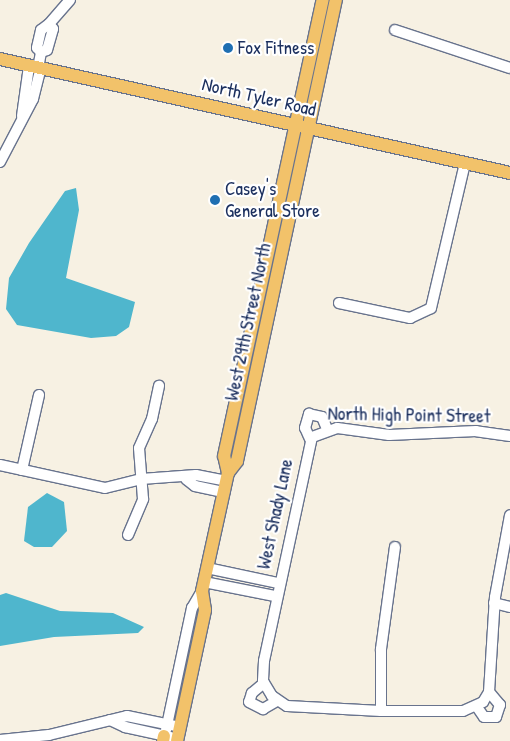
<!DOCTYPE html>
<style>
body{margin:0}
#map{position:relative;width:510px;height:741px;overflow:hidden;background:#f7f1e3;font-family:"Patrick Hand",sans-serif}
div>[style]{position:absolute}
.water>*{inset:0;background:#4fb6cd}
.roads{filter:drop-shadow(1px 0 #68738d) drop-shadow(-1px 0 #68738d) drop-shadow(0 1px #68738d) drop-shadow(0 -1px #68738d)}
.minor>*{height:10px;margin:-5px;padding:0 5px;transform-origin:5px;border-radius:5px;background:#fff}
.major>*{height:12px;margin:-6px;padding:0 6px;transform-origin:6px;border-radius:6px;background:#f2c26a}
.dots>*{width:14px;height:14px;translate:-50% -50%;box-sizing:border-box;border:2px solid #fff;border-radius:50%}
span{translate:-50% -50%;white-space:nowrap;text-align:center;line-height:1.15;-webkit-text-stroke:4.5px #fff;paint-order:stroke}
.poi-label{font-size:19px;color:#1b2f5e}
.left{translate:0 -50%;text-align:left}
.street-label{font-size:19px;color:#1b2f5e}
</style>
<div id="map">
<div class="water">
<i style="clip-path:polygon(76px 188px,79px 210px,66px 278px,135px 302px,129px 327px,116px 336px,91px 338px,17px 325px,6px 309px,9px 278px,29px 243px,65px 191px)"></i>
<i style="clip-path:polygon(47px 493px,64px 502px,67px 531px,52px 547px,34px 547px,24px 541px,28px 507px)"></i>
<i style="clip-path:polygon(6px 593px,60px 611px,113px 613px,144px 627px,138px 633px,54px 637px,0 646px,0 595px)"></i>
</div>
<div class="roads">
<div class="minor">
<i style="left:49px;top:24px;width:32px;rotate:-49deg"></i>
<i style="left:395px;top:30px;width:121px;rotate:18.3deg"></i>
<i style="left:38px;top:68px;width:16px;rotate:-79deg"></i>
<i style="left:41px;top:52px;width:6px;rotate:-18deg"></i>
<i style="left:47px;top:50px;width:22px;rotate:-74deg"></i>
<i style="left:53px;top:29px;width:6px;rotate:-129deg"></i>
<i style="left:49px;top:24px;width:10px;rotate:143deg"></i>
<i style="left:41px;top:30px;width:18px;rotate:103deg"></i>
<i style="left:37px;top:48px;width:6px;rotate:45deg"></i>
<i style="left:22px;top:116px;width:50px;rotate:-82deg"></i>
<i style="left:0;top:162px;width:71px;rotate:-62.4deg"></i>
<i style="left:33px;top:99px;width:32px;rotate:-76deg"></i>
<i style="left:339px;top:303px;width:73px;rotate:11.9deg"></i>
<i style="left:410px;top:318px;width:23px;rotate:-25deg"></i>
<i style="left:431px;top:308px;width:149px;rotate:-76.8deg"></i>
<i style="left:510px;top:436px;width:34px;rotate:-172deg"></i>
<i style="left:476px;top:431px;width:87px;rotate:177.4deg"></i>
<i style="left:389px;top:435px;width:52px;rotate:-172.3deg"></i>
<i style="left:337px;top:428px;width:27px;rotate:160deg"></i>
<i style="left:312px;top:437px;width:229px;rotate:102.1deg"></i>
<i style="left:264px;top:661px;width:20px;rotate:93deg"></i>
<i style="left:263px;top:681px;width:17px;rotate:59deg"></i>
<i style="left:272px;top:696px;width:18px;rotate:34deg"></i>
<i style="left:287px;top:706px;width:94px;rotate:3deg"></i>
<i style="left:381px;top:711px;width:82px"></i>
<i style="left:463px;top:711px;width:22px;rotate:-24deg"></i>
<i style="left:483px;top:702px;width:12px;rotate:-59deg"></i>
<i style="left:489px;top:692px;width:95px;rotate:-86.4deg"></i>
<i style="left:495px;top:597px;width:83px;rotate:-79.6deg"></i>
<i style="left:310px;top:439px;width:12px;rotate:-114deg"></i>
<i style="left:305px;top:428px;width:15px;rotate:-74deg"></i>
<i style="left:309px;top:414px;width:13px;rotate:13deg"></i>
<i style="left:322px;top:417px;width:13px;rotate:67deg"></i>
<i style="left:0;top:465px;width:107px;rotate:12.4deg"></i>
<i style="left:105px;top:488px;width:37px;rotate:-14deg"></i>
<i style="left:141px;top:479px;width:55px;rotate:-4.2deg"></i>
<i style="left:196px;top:475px;width:31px;rotate:11deg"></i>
<i style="left:22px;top:470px;width:77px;rotate:-77.2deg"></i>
<i style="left:186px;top:479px;width:11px;rotate:38deg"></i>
<i style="left:195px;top:486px;width:30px;rotate:12deg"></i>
<i style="left:128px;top:535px;width:39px;rotate:-67deg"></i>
<i style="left:143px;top:499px;width:51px;rotate:-94.5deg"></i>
<i style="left:139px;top:448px;width:32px;rotate:-66deg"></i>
<i style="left:152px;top:419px;width:34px;rotate:-78deg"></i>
<i style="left:207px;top:568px;width:73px;rotate:11.9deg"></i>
<i style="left:204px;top:582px;width:72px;rotate:11.2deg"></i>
<i style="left:494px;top:603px;width:16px;rotate:14deg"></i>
<i style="left:264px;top:683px;width:16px;rotate:140deg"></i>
<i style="left:252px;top:693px;width:9px;rotate:108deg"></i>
<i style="left:249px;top:702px;width:16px;rotate:27deg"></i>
<i style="left:263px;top:709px;width:16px;rotate:-30deg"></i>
<i style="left:477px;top:707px;width:12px;rotate:55deg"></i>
<i style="left:484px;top:717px;width:12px"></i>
<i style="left:496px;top:717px;width:13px;rotate:-72deg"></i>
<i style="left:500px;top:705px;width:17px;rotate:-130deg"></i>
<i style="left:381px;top:711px;width:62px;rotate:-90deg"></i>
<i style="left:381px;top:649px;width:103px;rotate:-82.2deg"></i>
<i style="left:110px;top:720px;width:17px;rotate:25deg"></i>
<i style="left:125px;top:727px;width:47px;rotate:12.3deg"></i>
<i style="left:166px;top:730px;width:125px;rotate:-78deg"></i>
<i style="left:192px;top:608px;width:20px;rotate:-60deg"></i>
<i style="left:0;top:740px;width:49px;rotate:-5.8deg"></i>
<i style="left:49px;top:735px;width:80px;rotate:-13.7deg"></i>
<i style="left:127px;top:716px;width:54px;rotate:11.7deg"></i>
</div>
<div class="major">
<i style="left:0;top:59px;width:523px;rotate:12.6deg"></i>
<i style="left:228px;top:473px;width:17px;rotate:-103deg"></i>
<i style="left:224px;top:456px;width:467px;rotate:-77.8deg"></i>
<i style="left:163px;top:741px;width:5px;rotate:-79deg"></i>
<i style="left:177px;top:741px;width:134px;rotate:-77.9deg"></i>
<i style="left:205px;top:610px;width:19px;rotate:-99deg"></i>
<i style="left:202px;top:591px;width:121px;rotate:-77.6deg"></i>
<i style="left:228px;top:473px;width:15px;rotate:-53deg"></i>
<i style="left:237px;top:461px;width:472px;rotate:-77.9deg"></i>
</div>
</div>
<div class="dots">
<i style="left:228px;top:48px;background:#1f6fb2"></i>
<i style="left:215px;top:200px;background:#1f6fb2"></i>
</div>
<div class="poi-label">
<span class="left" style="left:238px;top:48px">Fox Fitness</span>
<span class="left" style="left:225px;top:200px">Casey's<br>General Store</span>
</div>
<div class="street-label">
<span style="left:259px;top:97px;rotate:13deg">North Tyler Road</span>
<span style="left:248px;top:322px;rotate:-78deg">West 29th Street North</span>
<span style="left:409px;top:415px;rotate:1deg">North High Point Street</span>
<span style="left:275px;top:514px;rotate:-78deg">West Shady Lane</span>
</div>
</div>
